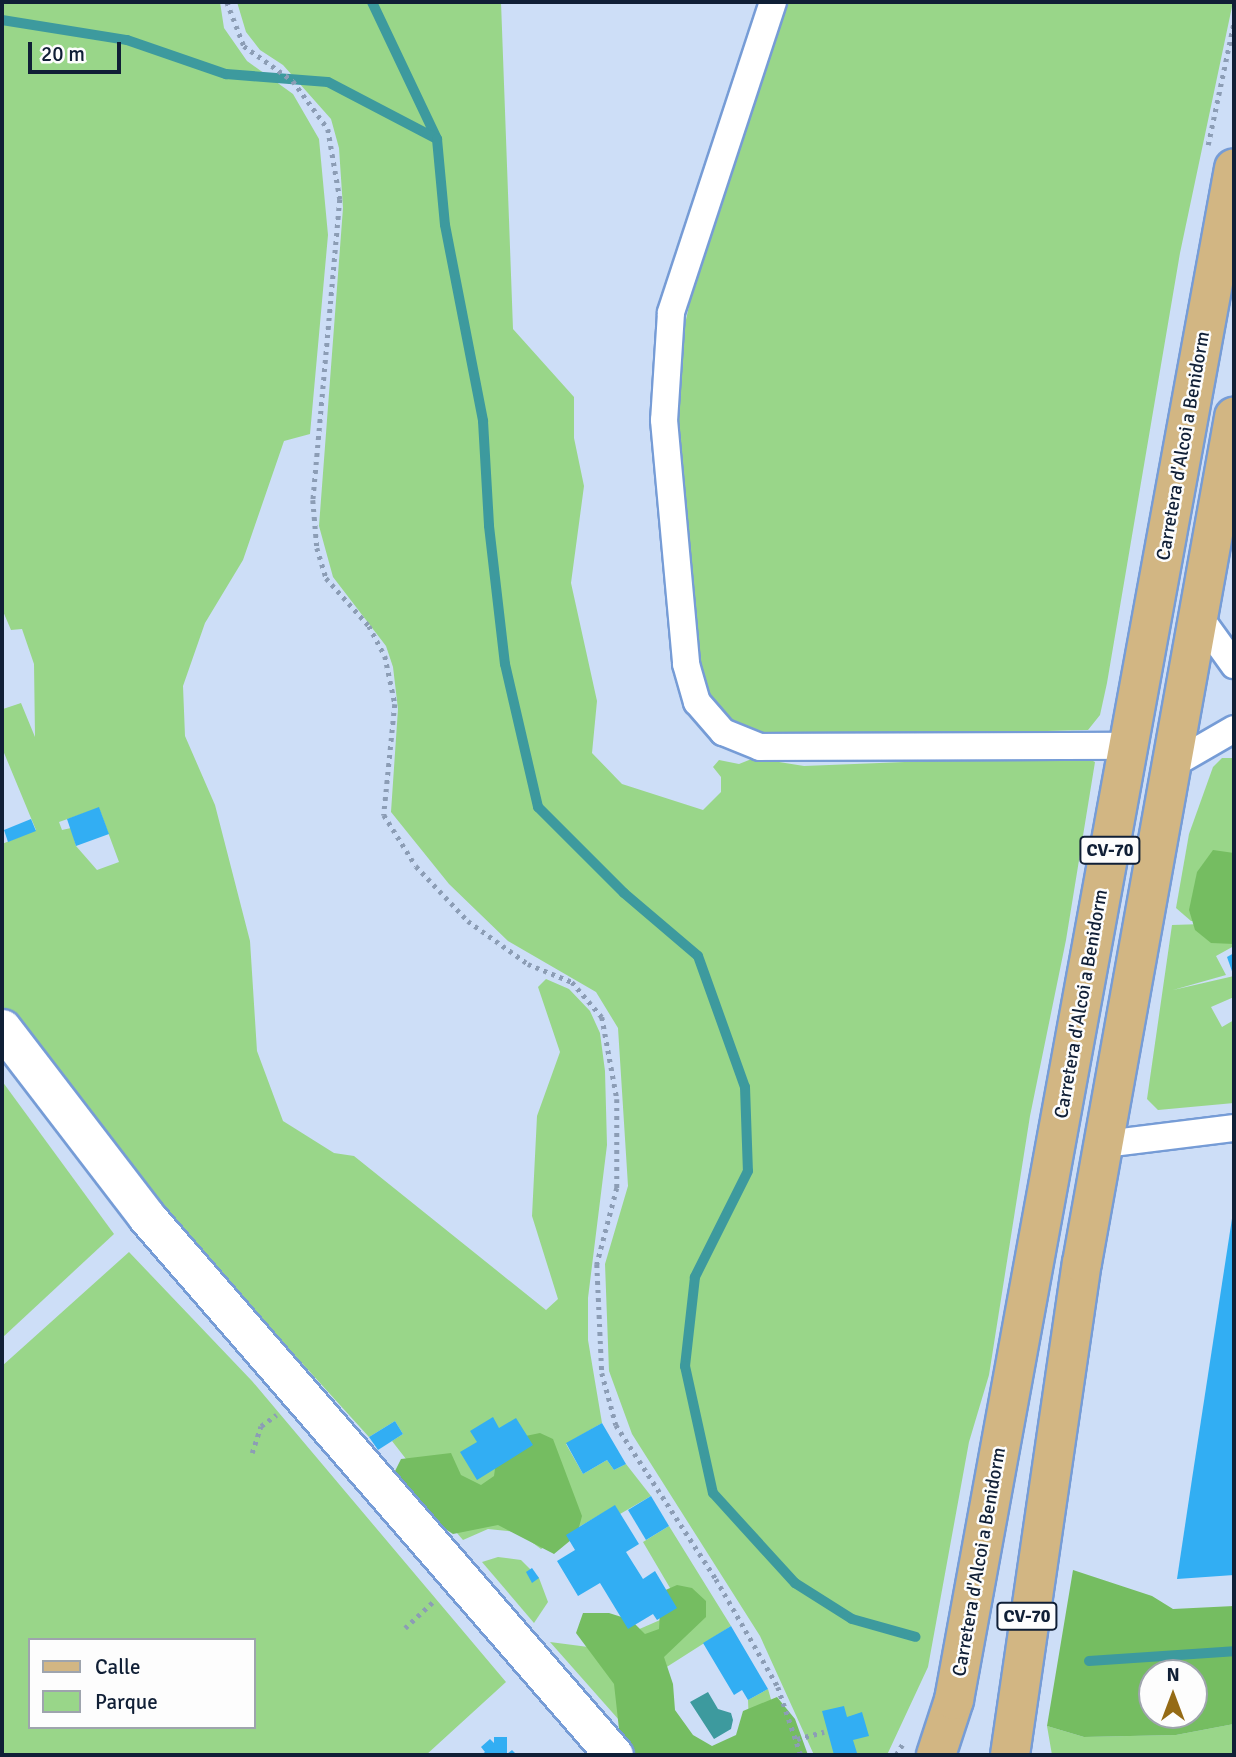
<!DOCTYPE html>
<style>
body{margin:0}
#map{position:relative;width:1236px;height:1757px;overflow:hidden;background:#cddef7;font-family:Signika,sans-serif}
div>[style]{position:absolute}
.green>*{inset:0;background:#99d689}
.forest>*{inset:0;background:#75bd61}
.water>*{inset:0;background:#3d9a9e}
.stream>*{height:10px;margin:-5px;padding:0 5px;transform-origin:5px;border-radius:5px;background:#3d9a9e}
.building>*{inset:0;background:#32aef3}
.path>*{height:4.5px;margin-top:-2.25px;transform-origin:0;background:repeating-linear-gradient(90deg,#8c9db5 0 3.5px,transparent 0 8.5px)}
.roads{filter:drop-shadow(2px 0 #769cd6) drop-shadow(-2px 0 #769cd6) drop-shadow(0 2px #769cd6) drop-shadow(0 -2px #769cd6)}
.minor>*{height:26px;margin:-13px;padding:0 13px;transform-origin:13px;border-radius:13px;background:#fff}
.secondary>*{height:37px;margin:-18.5px;padding:0 18.5px;transform-origin:18.5px;border-radius:18.5px;background:#fff}
.primary>*{height:38px;margin:-19px;padding:0 19px;transform-origin:19px;border-radius:19px;background:#d2b683}
span{translate:-50% -50%;white-space:nowrap;text-align:center;line-height:1.15;-webkit-text-stroke:5px #fdfdfd;paint-order:stroke}
.shield-label span{padding:2px 5px;background:#fdfdfd;border:2px solid;border-radius:5px;-webkit-text-stroke-width:0}
.shield-label{font-size:18px;color:#101f36;font-weight:700}
.street-label{font-size:19px;color:#101f36}
.frame{position:absolute;inset:0;border:4px solid #101f36;pointer-events:none}
.legend{position:absolute;left:28px;top:1638px;width:228px;height:91px;box-sizing:border-box;background:#fdfdfd;border:2px solid #9ea4ad;margin:0;padding:9px 12px;list-style:none;font-size:21px;color:#101f36}
.legend li{display:flex;align-items:center;gap:14px;height:35px}
.legend b{width:35px;border:2px solid #9ea4ad}
.north{position:absolute;left:1138px;top:1659px;width:70px;height:70px;box-sizing:border-box;background:#fdfdfd;border:2px solid #9ea4ad;border-radius:50%;rotate:0deg;font-size:19px;font-weight:700;line-height:28px;text-align:center;color:#101f36}
.north::after{content:'';display:block;margin:auto;width:24px;height:32px;background:#956b16;clip-path:polygon(50% 0,100% 100%,50% 72%,0 100%)}
.scale{position:absolute;left:28px;top:42px;width:93px;height:32px;box-sizing:border-box;border:4px solid #101f36;border-top:0;padding-left:9px;font-size:21px;line-height:24px;white-space:nowrap;color:#101f36;-webkit-text-stroke:5px #fdfdfd;paint-order:stroke}
</style>
<div id="map">
<div class="green">
<i style="clip-path:polygon(evenodd,2px 2px,220px 2px,224px 28px,247px 61px,293px 94px,319px 139px,328px 235px,310px 434px,284px 441px,243px 560px,205px 623px,183px 686px,185px 736px,215px 805px,250px 941px,257px 1051px,283px 1121px,334px 1153px,354px 1156px,546px 1310px,558px 1299px,532px 1216px,537px 1116px,560px 1052px,538px 987px,546px 979px,569px 989px,590px 1011px,600px 1033px,605px 1071px,607px 1145px,588px 1298px,588px 1340px,602px 1423px,566px 1444px,583px 1474px,607px 1460px,614px 1470px,626px 1464px,651px 1496px,620px 1514px,615px 1506px,541px 1549px,518px 1532px,488px 1529px,463px 1540px,399px 1466px,406px 1459px,392px 1441px,403px 1434px,395px 1421px,369px 1437px,146px 1191px,2px 1005px,2px 844px,36px 830px,2px 748px,3px 709px,21px 703px,35px 737px,34px 664px,22px 629px,11px 630px,2px 609px,2px 2px,99px 808px,119px 862px,97px 870px,76px 846px,71px 828px,62px 830px,59px 822px,99px 808px)"></i>
<i style="clip-path:polygon(237px 2px,501px 2px,513px 329px,574px 397px,574px 438px,584px 486px,571px 583px,597px 701px,592px 753px,622px 784px,703px 810px,721px 792px,721px 777px,713px 767px,719px 760px,739px 764px,754px 758px,804px 766px,1081px 755px,1095px 762px,1066px 940px,1030px 1116px,989px 1375px,969px 1442px,928px 1667px,887px 1755px,814px 1755px,760px 1636px,632px 1434px,609px 1371px,605px 1264px,628px 1186px,618px 1028px,596px 992px,508px 941px,449px 884px,391px 812px,398px 709px,393px 667px,386px 646px,333px 577px,319px 526px,343px 208px,339px 148px,331px 119px,283px 65px,260px 50px,246px 32px)"></i>
<i style="clip-path:polygon(787px 2px,1233px 2px,1180px 253px,1107px 683px,1100px 715px,1088px 730px,784px 737px,743px 730px,712px 705px,701px 670px,678px 419px,680px 347px,696px 274px)"></i>
<i style="clip-path:polygon(1222px 758px,1234px 758px,1234px 920px,1191px 921px,1176px 908px,1189px 834px,1213px 767px)"></i>
<i style="clip-path:polygon(1234px 923px,1234px 946px,1216px 956px,1226px 975px,1173px 990px,1234px 976px,1234px 997px,1211px 1007px,1222px 1027px,1234px 1020px,1234px 1103px,1158px 1110px,1147px 1099px,1172px 925px)"></i>
<i style="clip-path:polygon(2px 1081px,114px 1234px,2px 1338px)"></i>
<i style="clip-path:polygon(evenodd,129px 1252px,252px 1381px,506px 1682px,426px 1755px,2px 1755px,2px 1366px,129px 1252px,30px 1640px,254px 1640px,254px 1727px,30px 1727px,30px 1640px)"></i>
<i style="clip-path:polygon(669px 1526px,731px 1626px,651px 1677px,696px 1754px,711px 1755px,749px 1726px,748px 1700px,768px 1689px,787px 1755px,650px 1755px,550px 1642px,596px 1648px,683px 1610px,643px 1542px)"></i>
<i style="clip-path:polygon(498px 1557px,521px 1560px,539px 1578px,548px 1602px,534px 1623px,482px 1562px)"></i>
<i style="clip-path:polygon(1234px 1724px,1234px 1755px,1052px 1755px,1047px 1726px,1084px 1737px,1176px 1735px)"></i>
</div>
<div class="forest">
<i style="clip-path:polygon(1213px 850px,1234px 853px,1234px 944px,1211px 943px,1195px 930px,1189px 910px,1197px 872px)"></i>
<i style="clip-path:polygon(540px 1433px,553px 1439px,582px 1516px,577px 1535px,554px 1554px,498px 1525px,453px 1534px,428px 1518px,395px 1471px,401px 1459px,451px 1453px,461px 1475px,481px 1485px,494px 1476px,497px 1454px,516px 1438px)"></i>
<i style="clip-path:polygon(evenodd,1073px 1570px,1152px 1596px,1173px 1609px,1234px 1606px,1234px 1724px,1176px 1735px,1084px 1737px,1047px 1726px,1073px 1570px,1194px 1673px,1194px 1715px,1152px 1715px,1152px 1673px,1194px 1673px)"></i>
<i style="clip-path:polygon(677px 1585px,692px 1588px,706px 1601px,706px 1617px,664px 1657px,673px 1684px,675px 1710px,693px 1735px,712px 1746px,736px 1735px,743px 1711px,777px 1697px,795px 1719px,808px 1755px,630px 1755px,619px 1729px,614px 1684px,576px 1633px,583px 1613px,609px 1613px,631px 1620px,645px 1634px,659px 1629px,661px 1592px)"></i>
</div>
<div class="water">
<i style="clip-path:polygon(708px 1692px,718px 1709px,731px 1713px,733px 1720px,731px 1729px,714px 1739px,690px 1702px)"></i>
</div>
<div class="stream">
<i style="left:372px;top:2px;width:152px;rotate:64.6deg"></i>
<i style="left:2px;top:20px;width:127px;rotate:9.1deg"></i>
<i style="left:127px;top:40px;width:105px;rotate:19deg"></i>
<i style="left:226px;top:74px;width:102px;rotate:4.5deg"></i>
<i style="left:328px;top:82px;width:123px;rotate:27.6deg"></i>
<i style="left:437px;top:139px;width:86px;rotate:84.7deg"></i>
<i style="left:445px;top:225px;width:200px;rotate:79deg"></i>
<i style="left:483px;top:421px;width:105px;rotate:86.7deg"></i>
<i style="left:489px;top:526px;width:139px;rotate:83.4deg"></i>
<i style="left:505px;top:664px;width:147px;rotate:77deg"></i>
<i style="left:538px;top:807px;width:122px;rotate:45deg"></i>
<i style="left:624px;top:893px;width:97px;rotate:40.4deg"></i>
<i style="left:698px;top:956px;width:139px;rotate:70.3deg"></i>
<i style="left:745px;top:1087px;width:84px;rotate:88deg"></i>
<i style="left:748px;top:1171px;width:119px;rotate:116.6deg"></i>
<i style="left:695px;top:1277px;width:90px;rotate:96.4deg"></i>
<i style="left:685px;top:1366px;width:130px;rotate:77.6deg"></i>
<i style="left:713px;top:1493px;width:122px;rotate:47.7deg"></i>
<i style="left:795px;top:1583px;width:67px;rotate:32.3deg"></i>
<i style="left:852px;top:1619px;width:66px;rotate:15.7deg"></i>
<i style="left:1089px;top:1661px;width:145px;rotate:-3.9deg"></i>
</div>
<div class="building">
<i style="clip-path:polygon(99px 807px,109px 834px,76px 846px,67px 819px)"></i>
<i style="clip-path:polygon(31px 819px,36px 831px,8px 842px,4px 830px)"></i>
<i style="clip-path:polygon(1234px 953px,1234px 977px,1227px 957px)"></i>
<i style="clip-path:polygon(1233px 1212px,1234px 1575px,1177px 1579px,1192px 1479px)"></i>
<i style="clip-path:polygon(493px 1417px,499px 1428px,516px 1418px,533px 1445px,477px 1480px,460px 1452px,477px 1442px,470px 1431px)"></i>
<i style="clip-path:polygon(395px 1421px,403px 1434px,378px 1450px,369px 1437px)"></i>
<i style="clip-path:polygon(602px 1423px,626px 1464px,614px 1470px,607px 1460px,583px 1474px,566px 1443px)"></i>
<i style="clip-path:polygon(651px 1496px,669px 1526px,646px 1540px,628px 1510px)"></i>
<i style="clip-path:polygon(615px 1505px,639px 1544px,626px 1552px,643px 1579px,655px 1571px,677px 1608px,657px 1620px,653px 1614px,628px 1629px,600px 1583px,578px 1596px,557px 1561px,575px 1550px,566px 1535px)"></i>
<i style="clip-path:polygon(532px 1568px,539px 1578px,532px 1583px,526px 1572px)"></i>
<i style="clip-path:polygon(731px 1626px,768px 1689px,748px 1700px,742px 1690px,734px 1695px,703px 1643px)"></i>
<i style="clip-path:polygon(844px 1706px,847px 1717px,862px 1712px,869px 1736px,853px 1740px,857px 1753px,834px 1755px,822px 1711px)"></i>
<i style="clip-path:polygon(494px 1737px,507px 1737px,507px 1754px,512px 1750px,517px 1755px,481px 1755px,485px 1752px,481px 1747px,490px 1739px,494px 1743px)"></i>
</div>
<div class="path">
<i style="left:227px;top:2px;width:47px;rotate:68.9deg"></i>
<i style="left:244px;top:46px;width:60px;rotate:35.5deg"></i>
<i style="left:293px;top:81px;width:59px;rotate:53.9deg"></i>
<i style="left:328px;top:129px;width:71px;rotate:80.3deg"></i>
<i style="left:340px;top:199px;width:302px;rotate:95.1deg"></i>
<i style="left:313px;top:500px;width:48px;rotate:85.2deg"></i>
<i style="left:317px;top:548px;width:31px;rotate:73deg"></i>
<i style="left:326px;top:578px;width:64px;rotate:48.1deg"></i>
<i style="left:369px;top:626px;width:34px;rotate:62deg"></i>
<i style="left:385px;top:656px;width:49px;rotate:78.2deg"></i>
<i style="left:395px;top:704px;width:112px;rotate:95.7deg"></i>
<i style="left:384px;top:815px;width:60px;rotate:57.9deg"></i>
<i style="left:416px;top:866px;width:76px;rotate:46.6deg"></i>
<i style="left:468px;top:921px;width:74px;rotate:35.6deg"></i>
<i style="left:528px;top:964px;width:48px;rotate:22.2deg"></i>
<i style="left:572px;top:982px;width:46px;rotate:49.4deg"></i>
<i style="left:602px;top:1017px;width:83px;rotate:79.6deg"></i>
<i style="left:617px;top:1099px;width:89px;rotate:90deg"></i>
<i style="left:617px;top:1188px;width:79px;rotate:104.7deg"></i>
<i style="left:597px;top:1264px;width:109px;rotate:87.4deg"></i>
<i style="left:602px;top:1373px;width:54px;rotate:74.9deg"></i>
<i style="left:616px;top:1425px;width:184px;rotate:57deg"></i>
<i style="left:716px;top:1579px;width:125px;rotate:60.1deg"></i>
<i style="left:778px;top:1687px;width:72px;rotate:71.3deg"></i>
<i style="left:1208px;top:145px;width:126px;rotate:-78.1deg"></i>
<i style="left:252px;top:1453px;width:28px;rotate:-72deg"></i>
<i style="left:261px;top:1426px;width:19px;rotate:-36deg"></i>
<i style="left:405px;top:1628px;width:42px;rotate:-43.1deg"></i>
<i style="left:797px;top:1739px;width:28px;rotate:-15deg"></i>
<i style="left:896px;top:1755px;width:12px;rotate:-59deg"></i>
</div>
<div class="roads">
<div class="minor">
<i style="left:773px;top:2px;width:327px;rotate:108.2deg"></i>
<i style="left:671px;top:313px;width:107px;rotate:93.7deg"></i>
<i style="left:664px;top:420px;width:245px;rotate:84.8deg"></i>
<i style="left:686px;top:664px;width:40px;rotate:74deg"></i>
<i style="left:697px;top:702px;width:40px;rotate:49deg"></i>
<i style="left:723px;top:732px;width:40px;rotate:22deg"></i>
<i style="left:760px;top:747px;width:369px;rotate:-0.2deg"></i>
<i style="left:1198px;top:615px;width:62px;rotate:54.2deg"></i>
<i style="left:1170px;top:766px;width:74px;rotate:-30deg"></i>
<i style="left:1105px;top:1144px;width:130px;rotate:-7.1deg"></i>
</div>
<div class="secondary">
<i style="left:2px;top:1028px;width:237px;rotate:52.5deg"></i>
<i style="left:146px;top:1216px;width:714px;rotate:49.03deg"></i>
</div>
<div class="primary">
<i style="left:936px;top:1755px;width:58px;rotate:-71.9deg"></i>
<i style="left:954px;top:1700px;width:1557px;rotate:-79.64deg"></i>
<i style="left:1010px;top:1755px;width:497px;rotate:-81.7deg"></i>
<i style="left:1082px;top:1263px;width:860px;rotate:-79.81deg"></i>
</div>
</div>
<div class="shield-label">
<span style="left:1110px;top:850px">CV-70</span>
<span style="left:1027px;top:1616px">CV-70</span>
</div>
<div class="street-label">
<span style="left:1184px;top:446px;rotate:-80deg">Carretera d'Alcoi a Benidorm</span>
<span style="left:1082px;top:1004px;rotate:-80deg">Carretera d'Alcoi a Benidorm</span>
<span style="left:980px;top:1562px;rotate:-80deg">Carretera d'Alcoi a Benidorm</span>
</div>
<div class="frame"></div>
<ul class="legend">
<li><b style="height:9px;background:#d2b683"></b>Calle</li>
<li><b style="height:19px;background:#99d689"></b>Parque</li>
</ul>
<div class="north">N</div>
<div class="scale">20 m</div>
</div>
